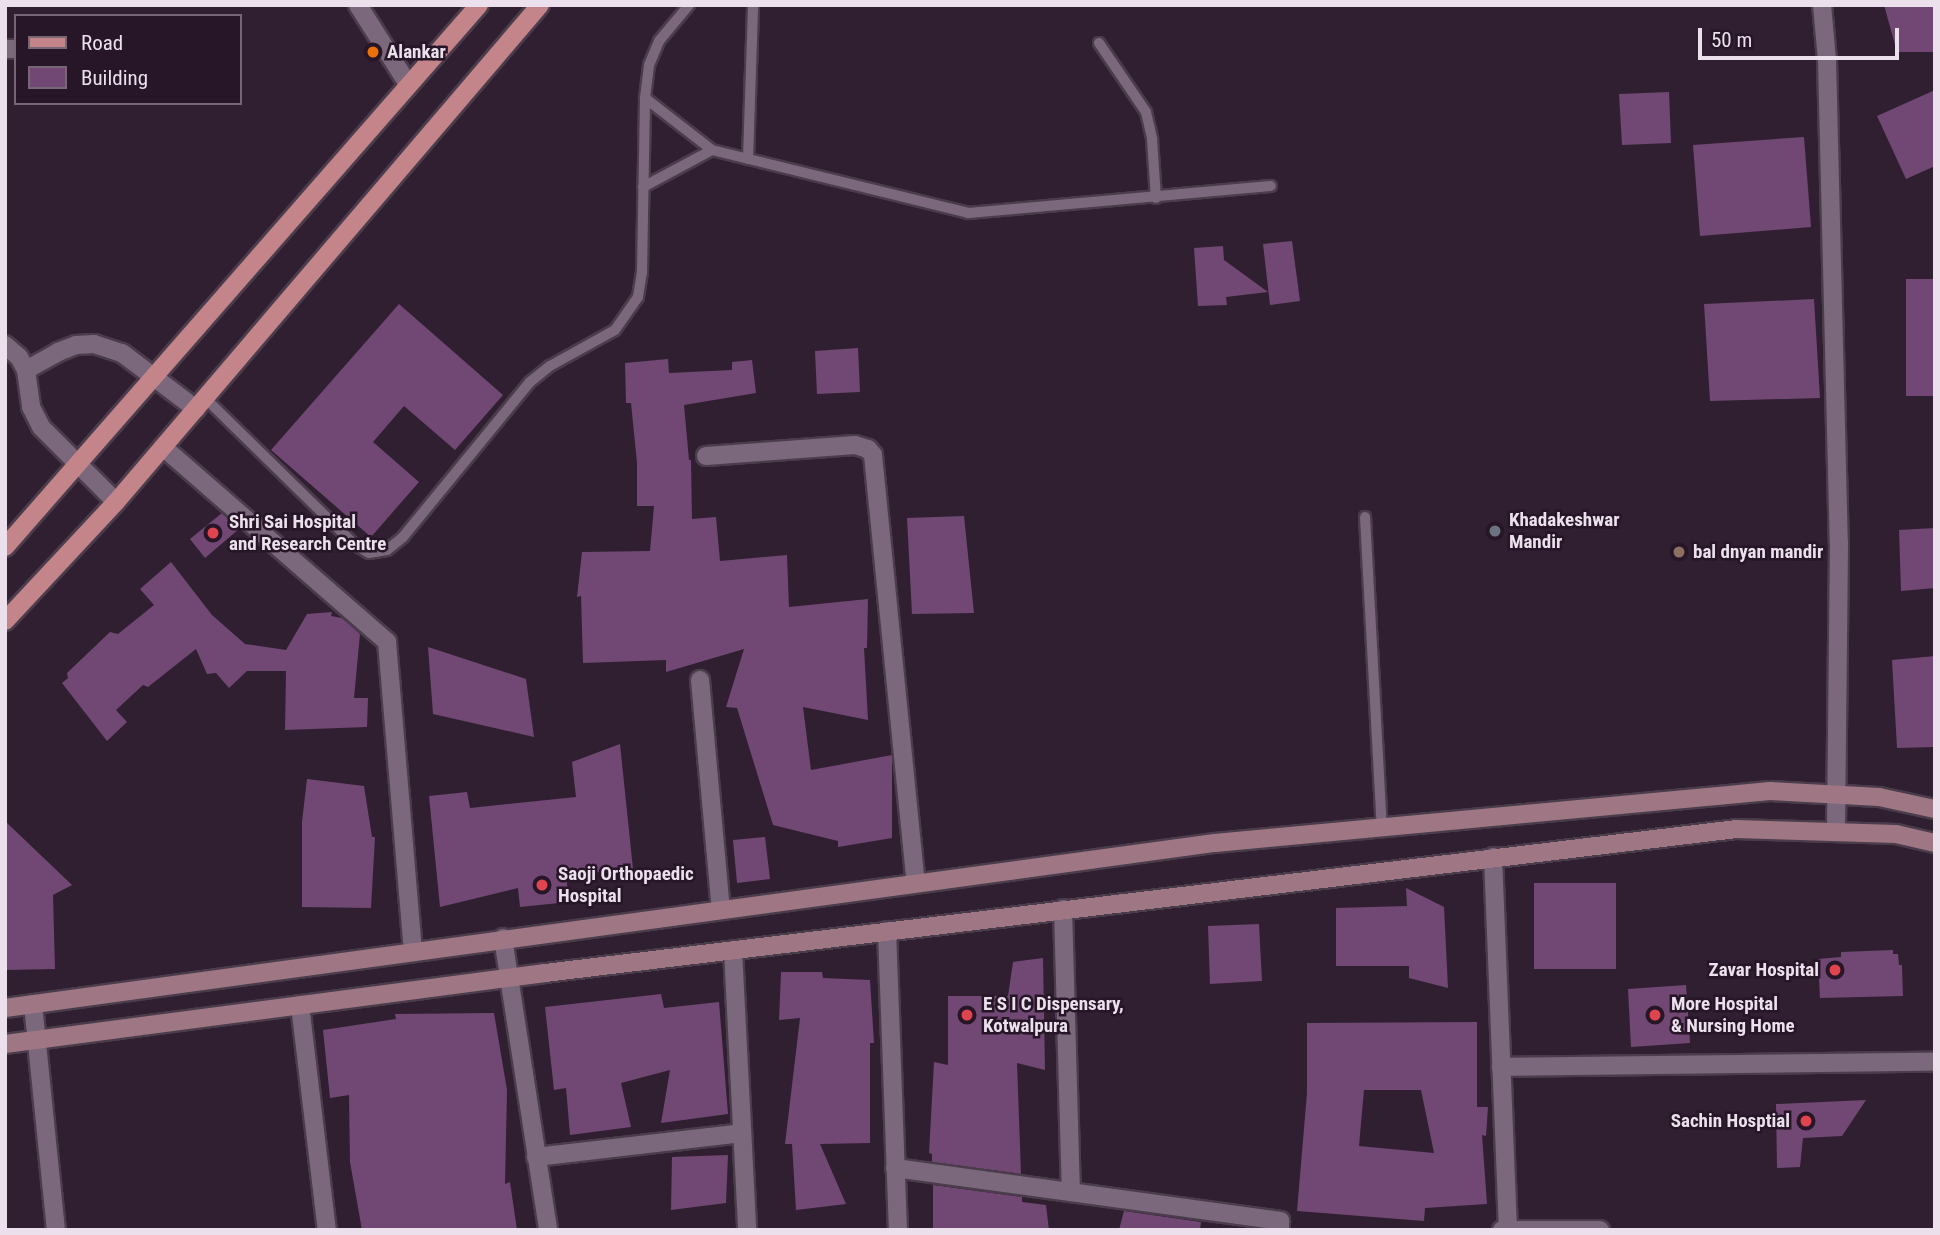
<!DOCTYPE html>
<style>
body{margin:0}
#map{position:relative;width:1940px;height:1235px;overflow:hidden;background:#301f31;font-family:"Roboto Condensed",sans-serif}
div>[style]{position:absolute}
.building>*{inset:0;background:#704873}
.roads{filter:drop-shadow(2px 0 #4b3c4c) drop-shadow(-2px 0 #4b3c4c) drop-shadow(0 2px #4b3c4c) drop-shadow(0 -2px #4b3c4c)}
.lane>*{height:10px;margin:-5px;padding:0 5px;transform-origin:5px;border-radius:5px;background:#7c687d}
.street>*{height:18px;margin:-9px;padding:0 9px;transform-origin:9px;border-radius:9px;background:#7c687d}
.secondary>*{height:18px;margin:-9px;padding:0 9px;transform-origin:9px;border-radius:9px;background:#9f7784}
.primary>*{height:18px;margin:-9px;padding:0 9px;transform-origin:9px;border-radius:9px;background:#c3858a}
.dots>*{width:19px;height:19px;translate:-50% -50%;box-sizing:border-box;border:4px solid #261627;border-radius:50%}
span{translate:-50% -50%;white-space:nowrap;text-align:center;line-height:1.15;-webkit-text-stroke:5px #261627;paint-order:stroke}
.poi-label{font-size:19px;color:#ebe0ec;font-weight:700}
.left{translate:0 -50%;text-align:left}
.right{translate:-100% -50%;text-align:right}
.frame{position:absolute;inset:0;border:7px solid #ebe0ec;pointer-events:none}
.legend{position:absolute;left:14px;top:14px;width:228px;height:91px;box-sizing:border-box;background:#261627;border:2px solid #756776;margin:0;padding:9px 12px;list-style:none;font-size:21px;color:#ebe0ec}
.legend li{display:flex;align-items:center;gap:14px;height:35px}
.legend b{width:35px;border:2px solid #756776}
.scale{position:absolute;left:1698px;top:28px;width:201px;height:32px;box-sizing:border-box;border:4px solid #ebe0ec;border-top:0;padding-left:9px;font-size:21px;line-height:24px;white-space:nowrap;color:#ebe0ec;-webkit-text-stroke:5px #261627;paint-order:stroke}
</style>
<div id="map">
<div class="building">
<i style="clip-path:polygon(1884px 5px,1935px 5px,1935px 52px,1897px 52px)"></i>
<i style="clip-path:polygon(1935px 90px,1935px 166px,1906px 179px,1877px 116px)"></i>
<i style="clip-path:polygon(1669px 92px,1671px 143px,1622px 145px,1619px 94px)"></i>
<i style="clip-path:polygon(1804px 137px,1811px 227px,1700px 236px,1693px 145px)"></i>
<i style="clip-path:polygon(1292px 241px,1300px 301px,1270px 305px,1263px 244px)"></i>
<i style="clip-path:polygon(1223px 246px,1224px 260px,1268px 292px,1226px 297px,1227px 305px,1198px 306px,1194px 248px)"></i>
<i style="clip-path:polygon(1906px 279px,1935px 279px,1935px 396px,1906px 396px)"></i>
<i style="clip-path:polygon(1814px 299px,1820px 398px,1710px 401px,1704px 304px)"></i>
<i style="clip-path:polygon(399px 304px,503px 395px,455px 450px,404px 406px,373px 442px,419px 482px,371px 537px,271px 450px)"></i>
<i style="clip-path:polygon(858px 348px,860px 392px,817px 394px,815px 351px)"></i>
<i style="clip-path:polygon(668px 359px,669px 373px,732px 370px,732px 362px,752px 360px,756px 393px,684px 405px,689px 460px,691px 460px,692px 519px,716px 517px,720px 561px,787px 555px,789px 607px,868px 599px,867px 648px,864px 648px,868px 720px,803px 707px,811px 770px,892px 755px,892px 838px,838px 847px,838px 841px,773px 825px,737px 708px,726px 707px,744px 649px,666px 672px,666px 660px,583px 663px,581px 596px,577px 597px,582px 552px,650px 551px,654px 506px,637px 506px,637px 463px,631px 403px,626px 403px,625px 363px)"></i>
<i style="clip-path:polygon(222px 513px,239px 529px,205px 558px,190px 539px)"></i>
<i style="clip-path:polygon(964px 516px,974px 613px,912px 614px,907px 518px)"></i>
<i style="clip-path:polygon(1935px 528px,1935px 588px,1901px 591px,1899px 530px)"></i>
<i style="clip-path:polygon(171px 562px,212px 615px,245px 644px,286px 650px,307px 614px,332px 612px,331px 616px,342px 618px,360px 634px,354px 698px,368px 698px,367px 727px,285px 730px,286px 671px,247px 671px,229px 688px,216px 673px,207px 674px,196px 649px,148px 687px,143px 685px,116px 710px,127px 722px,107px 741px,62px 683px,68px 678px,67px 673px,110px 632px,118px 634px,154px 605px,140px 589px)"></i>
<i style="clip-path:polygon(428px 647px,526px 679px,534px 737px,433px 714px)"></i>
<i style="clip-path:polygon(1935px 656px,1935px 747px,1897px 748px,1892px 660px)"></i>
<i style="clip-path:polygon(620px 744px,633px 869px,566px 875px,569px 902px,520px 907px,518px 888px,440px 907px,429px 796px,467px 792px,470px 808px,576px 797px,572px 762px)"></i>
<i style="clip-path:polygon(307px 779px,364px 786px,372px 837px,375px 837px,371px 908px,302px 907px,302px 822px)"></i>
<i style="clip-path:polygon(5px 821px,72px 885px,53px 895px,55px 969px,5px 970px)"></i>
<i style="clip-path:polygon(765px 837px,770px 879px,737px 883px,733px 840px)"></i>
<i style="clip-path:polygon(1534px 883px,1616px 883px,1616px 969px,1534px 969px)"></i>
<i style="clip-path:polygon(1406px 888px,1444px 907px,1448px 988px,1409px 978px,1409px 966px,1336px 966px,1336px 908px,1407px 906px)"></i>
<i style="clip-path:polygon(1259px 924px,1262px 981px,1210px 984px,1208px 926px)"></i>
<i style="clip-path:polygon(1893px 950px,1893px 954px,1898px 954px,1899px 965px,1902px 965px,1903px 996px,1820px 998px,1818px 959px,1841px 957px,1841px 952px)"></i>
<i style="clip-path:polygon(1043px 958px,1045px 1070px,1017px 1063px,1021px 1174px,932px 1162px,932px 1154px,929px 1153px,934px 1062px,948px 1065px,948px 996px,1008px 996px,1013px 962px)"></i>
<i style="clip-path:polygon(781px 972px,822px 972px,823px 978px,870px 980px,874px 1043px,870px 1043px,870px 1143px,820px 1144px,846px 1204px,796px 1210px,792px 1144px,785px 1144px,800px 1018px,779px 1020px)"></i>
<i style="clip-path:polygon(1686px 985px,1690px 1043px,1631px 1047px,1628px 989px)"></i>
<i style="clip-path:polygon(661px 994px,664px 1008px,719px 1002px,728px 1114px,661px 1123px,670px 1070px,621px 1083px,631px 1127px,570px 1135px,566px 1088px,554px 1090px,545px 1007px)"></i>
<i style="clip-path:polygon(494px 1013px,507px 1090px,505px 1184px,510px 1182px,517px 1230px,362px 1230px,350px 1162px,349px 1095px,330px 1098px,323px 1030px,396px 1019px,395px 1014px)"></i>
<i style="clip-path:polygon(evenodd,1477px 1022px,1477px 1107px,1488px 1107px,1486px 1136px,1482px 1135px,1487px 1204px,1425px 1208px,1424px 1221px,1297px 1211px,1307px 1093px,1307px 1023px,1477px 1022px,1364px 1090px,1421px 1090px,1434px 1153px,1359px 1146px,1364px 1090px)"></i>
<i style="clip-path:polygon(1866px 1100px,1842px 1136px,1803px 1138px,1800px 1167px,1777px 1168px,1776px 1104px)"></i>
<i style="clip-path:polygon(728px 1155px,726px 1203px,671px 1210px,672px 1157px)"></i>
<i style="clip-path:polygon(933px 1185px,1022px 1197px,1022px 1202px,1046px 1205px,1049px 1230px,933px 1230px)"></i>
<i style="clip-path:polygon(1124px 1211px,1201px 1222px,1200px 1230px,1119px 1230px)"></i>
</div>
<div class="roads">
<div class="lane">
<i style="left:1099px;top:43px;width:83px;rotate:55.7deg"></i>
<i style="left:1146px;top:112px;width:28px;rotate:77deg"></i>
<i style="left:1152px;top:139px;width:59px;rotate:86.1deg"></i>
<i style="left:645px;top:98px;width:85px;rotate:37.8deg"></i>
<i style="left:712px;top:150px;width:264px;rotate:13.8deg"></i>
<i style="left:968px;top:213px;width:304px;rotate:-5.1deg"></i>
<i style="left:748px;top:159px;width:154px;rotate:-88.1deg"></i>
<i style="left:643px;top:187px;width:78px;rotate:-28.2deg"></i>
<i style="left:205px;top:398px;width:209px;rotate:44.4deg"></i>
<i style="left:354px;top:544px;width:17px;rotate:31deg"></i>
<i style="left:369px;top:553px;width:18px;rotate:-9deg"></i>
<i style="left:387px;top:550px;width:21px;rotate:-39deg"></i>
<i style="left:403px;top:537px;width:200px;rotate:-50.7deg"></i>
<i style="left:530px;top:382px;width:26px;rotate:-39deg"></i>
<i style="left:550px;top:366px;width:74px;rotate:-29deg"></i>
<i style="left:615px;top:330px;width:40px;rotate:-55.1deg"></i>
<i style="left:638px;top:297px;width:25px;rotate:-81deg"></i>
<i style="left:642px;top:272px;width:174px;rotate:-89deg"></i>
<i style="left:645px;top:98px;width:33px;rotate:-83deg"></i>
<i style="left:649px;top:65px;width:26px;rotate:-67deg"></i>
<i style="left:659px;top:41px;width:47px;rotate:-50.2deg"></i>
<i style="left:1365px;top:517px;width:310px;rotate:86.9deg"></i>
</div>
<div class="street">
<i style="left:358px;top:5px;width:93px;rotate:57.7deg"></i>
<i style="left:1822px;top:5px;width:55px;rotate:84.8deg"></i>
<i style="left:1827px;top:60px;width:483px;rotate:88.6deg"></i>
<i style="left:1839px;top:543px;width:289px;rotate:90.6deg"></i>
<i style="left:5px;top:49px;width:11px"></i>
<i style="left:5px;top:345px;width:18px;rotate:41deg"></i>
<i style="left:19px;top:357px;width:15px;rotate:62deg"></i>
<i style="left:26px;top:370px;width:37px;rotate:82deg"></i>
<i style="left:31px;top:407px;width:22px;rotate:63deg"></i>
<i style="left:41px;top:427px;width:106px;rotate:45deg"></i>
<i style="left:26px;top:370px;width:37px;rotate:-29deg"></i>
<i style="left:58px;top:352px;width:19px;rotate:-21deg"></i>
<i style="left:76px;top:345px;width:18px;rotate:-3deg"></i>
<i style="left:94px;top:344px;width:29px;rotate:18deg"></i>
<i style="left:122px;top:353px;width:93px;rotate:37.1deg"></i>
<i style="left:163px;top:447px;width:297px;rotate:41deg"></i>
<i style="left:387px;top:642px;width:310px;rotate:85.2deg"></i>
<i style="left:706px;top:456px;width:149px;rotate:-4.2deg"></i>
<i style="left:855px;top:445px;width:14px;rotate:17deg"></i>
<i style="left:868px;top:449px;width:8px;rotate:50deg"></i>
<i style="left:873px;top:455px;width:430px;rotate:84.3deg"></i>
<i style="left:700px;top:680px;width:230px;rotate:84.8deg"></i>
<i style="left:1493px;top:857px;width:373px;rotate:87.7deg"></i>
<i style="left:1063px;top:909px;width:283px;rotate:88.4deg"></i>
<i style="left:887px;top:931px;width:299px;rotate:87.9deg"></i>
<i style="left:503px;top:938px;width:295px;rotate:81.2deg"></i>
<i style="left:733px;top:950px;width:280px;rotate:87.1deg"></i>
<i style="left:33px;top:1004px;width:227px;rotate:84.2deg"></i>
<i style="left:300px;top:1005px;width:227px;rotate:83.2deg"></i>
<i style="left:1501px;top:1067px;width:434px;rotate:-0.7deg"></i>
<i style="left:536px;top:1157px;width:207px;rotate:-6.6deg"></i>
<i style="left:895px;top:1168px;width:389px;rotate:7.8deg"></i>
<i style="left:1280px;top:1221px;width:9px;rotate:90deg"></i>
<i style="left:1502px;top:1230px;width:98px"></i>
</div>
<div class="secondary">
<i style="left:5px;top:1008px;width:1221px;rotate:-7.77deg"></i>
<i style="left:1215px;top:843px;width:557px;rotate:-5.35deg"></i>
<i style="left:1770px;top:791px;width:109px;rotate:3.2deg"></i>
<i style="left:1879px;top:797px;width:57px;rotate:12.1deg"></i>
<i style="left:5px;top:1044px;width:545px;rotate:-7.49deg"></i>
<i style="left:545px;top:973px;width:1200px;rotate:-6.89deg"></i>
<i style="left:1736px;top:829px;width:160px;rotate:1.8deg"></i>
<i style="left:1896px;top:834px;width:40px;rotate:13deg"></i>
</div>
<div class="primary">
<i style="left:5px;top:547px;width:720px;rotate:-48.83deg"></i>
<i style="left:5px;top:621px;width:163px;rotate:-47deg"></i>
<i style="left:116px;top:502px;width:653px;rotate:-49.53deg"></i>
</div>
</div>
<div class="dots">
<i style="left:373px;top:52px;background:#e8710a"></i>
<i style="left:1495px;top:531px;background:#6b7280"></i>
<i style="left:213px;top:533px;background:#e0444e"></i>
<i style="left:1679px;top:552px;background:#8d6e63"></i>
<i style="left:542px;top:885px;background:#e0444e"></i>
<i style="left:1835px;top:970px;background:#e0444e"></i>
<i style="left:967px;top:1015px;background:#e0444e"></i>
<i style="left:1655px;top:1015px;background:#e0444e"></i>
<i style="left:1806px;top:1121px;background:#e0444e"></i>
</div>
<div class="poi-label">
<span class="left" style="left:387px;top:52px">Alankar</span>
<span class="left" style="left:1509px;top:531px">Khadakeshwar<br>Mandir</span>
<span class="left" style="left:229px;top:533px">Shri Sai Hospital<br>and Research Centre</span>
<span class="left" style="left:1693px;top:552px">bal dnyan mandir</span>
<span class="left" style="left:558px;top:885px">Saoji Orthopaedic<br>Hospital</span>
<span class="right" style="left:1819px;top:970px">Zavar Hospital</span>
<span class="left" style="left:983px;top:1015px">E S I C Dispensary,<br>Kotwalpura</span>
<span class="left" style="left:1671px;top:1015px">More Hospital<br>&amp; Nursing Home</span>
<span class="right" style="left:1790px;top:1121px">Sachin Hosptial</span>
</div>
<div class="frame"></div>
<ul class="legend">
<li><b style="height:9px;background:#c3858a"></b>Road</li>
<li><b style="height:19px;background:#704873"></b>Building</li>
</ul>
<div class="scale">50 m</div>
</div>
